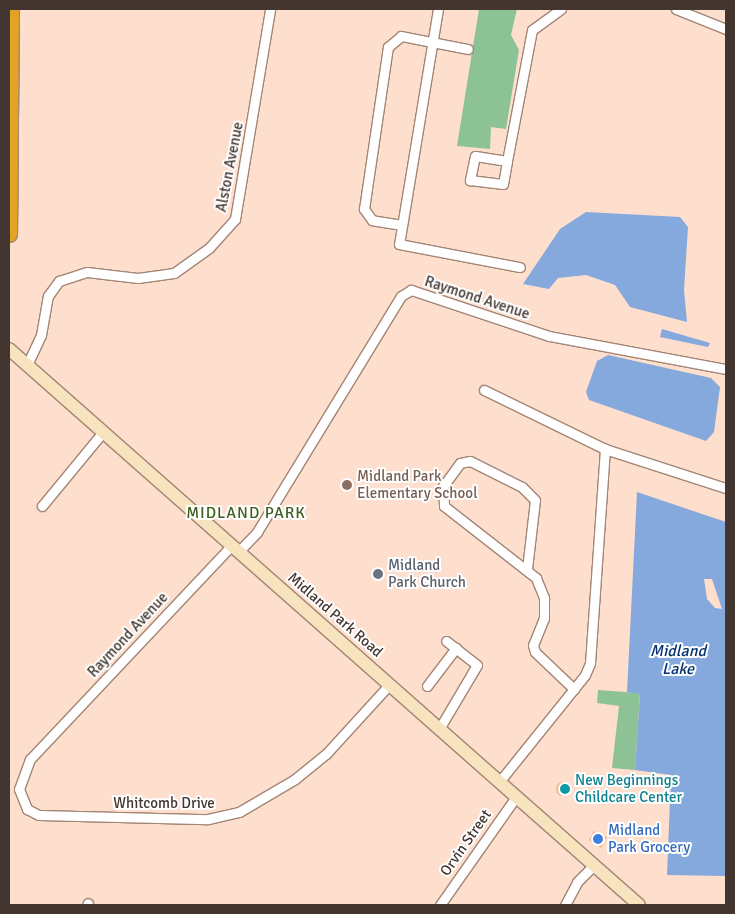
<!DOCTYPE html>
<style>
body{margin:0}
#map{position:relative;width:735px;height:914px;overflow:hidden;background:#fedecd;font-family:Signika,sans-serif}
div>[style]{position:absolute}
.green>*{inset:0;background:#8dc297}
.water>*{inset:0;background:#85a8dd}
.building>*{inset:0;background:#eeb98a}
.round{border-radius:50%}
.roads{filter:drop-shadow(1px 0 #a38575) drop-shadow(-1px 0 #a38575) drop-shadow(0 1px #a38575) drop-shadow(0 -1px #a38575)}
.street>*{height:9px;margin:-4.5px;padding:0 4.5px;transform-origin:4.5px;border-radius:4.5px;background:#fff}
.secondary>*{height:12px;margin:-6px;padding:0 6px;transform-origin:6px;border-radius:6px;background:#f7e3bd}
.highway>*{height:15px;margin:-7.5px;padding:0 7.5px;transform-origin:7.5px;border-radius:7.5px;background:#e3a324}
.dots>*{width:14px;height:14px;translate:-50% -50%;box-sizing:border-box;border:2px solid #fff;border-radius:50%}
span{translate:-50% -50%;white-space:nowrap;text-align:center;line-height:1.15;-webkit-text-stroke:4px #fff;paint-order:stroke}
.street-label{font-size:15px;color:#433630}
.education-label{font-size:15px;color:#785e54}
.left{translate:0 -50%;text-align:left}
.worship-label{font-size:15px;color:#5b616d}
.culture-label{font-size:15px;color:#0d838f}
.shop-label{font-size:15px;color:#366cbe}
.neighbourhood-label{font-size:16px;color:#3e5e1d;letter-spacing:1px}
.water-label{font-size:16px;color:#04316f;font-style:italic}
.frame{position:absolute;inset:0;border:10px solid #433630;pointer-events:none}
</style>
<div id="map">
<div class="green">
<i style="clip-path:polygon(479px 9px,517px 9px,511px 35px,519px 50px,506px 129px,491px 127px,490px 149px,457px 146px)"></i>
<i style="clip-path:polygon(598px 690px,640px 693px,635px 770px,612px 768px,619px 706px,597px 703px)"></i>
</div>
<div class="water">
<i style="clip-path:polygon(586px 212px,680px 217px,688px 227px,684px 290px,687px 322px,630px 307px,615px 285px,586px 275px,558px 278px,549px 289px,523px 284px,560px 229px)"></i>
<i style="clip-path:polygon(662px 329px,710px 343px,708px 347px,660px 337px)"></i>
<i style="clip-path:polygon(608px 355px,711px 378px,720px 387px,714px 432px,706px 441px,589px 400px,586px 392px,597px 361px)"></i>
<i style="clip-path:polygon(evenodd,637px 492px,726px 522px,726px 876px,667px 875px,671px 775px,635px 770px,640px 694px,627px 692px,637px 492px,704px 579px,712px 579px,722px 609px,715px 608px,707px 599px,704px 579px)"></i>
</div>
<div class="building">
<i class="round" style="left:556px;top:782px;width:14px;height:14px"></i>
<i style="clip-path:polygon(594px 831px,607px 837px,601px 848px,589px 840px)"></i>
</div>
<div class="roads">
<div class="street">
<i style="left:438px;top:9px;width:238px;rotate:99.4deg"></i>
<i style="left:399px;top:244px;width:123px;rotate:10.8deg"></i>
<i style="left:676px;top:9px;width:54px;rotate:21.8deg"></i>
<i style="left:507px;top:161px;width:32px;rotate:-171deg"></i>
<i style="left:475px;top:156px;width:25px;rotate:102deg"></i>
<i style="left:470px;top:180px;width:33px;rotate:7deg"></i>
<i style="left:503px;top:184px;width:23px;rotate:-80deg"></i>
<i style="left:507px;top:161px;width:133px;rotate:-79.2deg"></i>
<i style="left:532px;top:30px;width:36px;rotate:-36deg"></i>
<i style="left:402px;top:225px;width:30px;rotate:-171deg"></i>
<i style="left:372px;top:220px;width:14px;rotate:-126deg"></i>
<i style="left:364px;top:209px;width:164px;rotate:-81.6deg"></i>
<i style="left:388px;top:47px;width:17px;rotate:-40deg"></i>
<i style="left:401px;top:36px;width:68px;rotate:11deg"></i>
<i style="left:27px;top:365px;width:33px;rotate:-65deg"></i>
<i style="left:41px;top:335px;width:40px;rotate:-80deg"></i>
<i style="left:48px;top:296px;width:19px;rotate:-54deg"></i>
<i style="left:59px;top:281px;width:29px;rotate:-18deg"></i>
<i style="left:87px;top:272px;width:51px;rotate:6.7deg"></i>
<i style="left:138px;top:278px;width:36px;rotate:-8deg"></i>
<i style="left:174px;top:273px;width:43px;rotate:-35.5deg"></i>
<i style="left:209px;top:248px;width:39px;rotate:-48deg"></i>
<i style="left:235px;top:219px;width:213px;rotate:-80.5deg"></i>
<i style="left:484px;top:390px;width:135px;rotate:26deg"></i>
<i style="left:605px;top:449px;width:127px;rotate:17.9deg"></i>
<i style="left:42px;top:506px;width:96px;rotate:-50.5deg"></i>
<i style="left:231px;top:546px;width:293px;rotate:133.3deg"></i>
<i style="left:30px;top:759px;width:32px;rotate:110deg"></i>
<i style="left:19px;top:789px;width:22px;rotate:68deg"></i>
<i style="left:27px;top:809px;width:13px;rotate:27deg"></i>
<i style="left:39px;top:815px;width:169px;rotate:1.4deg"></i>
<i style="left:208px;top:819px;width:32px;rotate:-13deg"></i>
<i style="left:239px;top:812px;width:65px;rotate:-30.5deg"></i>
<i style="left:295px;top:779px;width:40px;rotate:-39deg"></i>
<i style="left:326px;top:754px;width:93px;rotate:-47.6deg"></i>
<i style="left:238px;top:552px;width:28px;rotate:-46deg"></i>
<i style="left:257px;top:532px;width:276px;rotate:-58.6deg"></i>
<i style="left:401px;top:296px;width:12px;rotate:-31deg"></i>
<i style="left:411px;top:290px;width:145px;rotate:18.4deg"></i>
<i style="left:549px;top:336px;width:180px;rotate:10.6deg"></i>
<i style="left:527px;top:569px;width:69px;rotate:-83.4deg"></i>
<i style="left:535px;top:500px;width:18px;rotate:-135deg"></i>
<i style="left:522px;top:487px;width:58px;rotate:-153.4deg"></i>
<i style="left:470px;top:461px;width:10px;rotate:169deg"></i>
<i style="left:460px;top:463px;width:29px;rotate:126deg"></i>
<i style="left:443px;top:486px;width:20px;rotate:87deg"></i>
<i style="left:444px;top:506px;width:117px;rotate:38deg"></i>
<i style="left:536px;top:578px;width:22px;rotate:68deg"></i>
<i style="left:544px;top:598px;width:20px;rotate:90deg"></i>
<i style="left:544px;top:618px;width:29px;rotate:112deg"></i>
<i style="left:533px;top:645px;width:7px;rotate:74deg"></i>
<i style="left:535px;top:652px;width:54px;rotate:43.5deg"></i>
<i style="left:427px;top:686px;width:48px;rotate:-52.7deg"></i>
<i style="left:439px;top:729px;width:74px;rotate:-59.3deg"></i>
<i style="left:477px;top:665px;width:39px;rotate:-142deg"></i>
<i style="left:499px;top:782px;width:137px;rotate:-51.2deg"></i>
<i style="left:585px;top:675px;width:13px;rotate:-67deg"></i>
<i style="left:590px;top:663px;width:215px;rotate:-86deg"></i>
<i style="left:87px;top:905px;width:2px;rotate:-63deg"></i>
<i style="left:440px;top:905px;width:132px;rotate:-54.9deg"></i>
<i style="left:565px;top:905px;width:26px;rotate:-62deg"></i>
<i style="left:577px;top:882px;width:24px;rotate:-45deg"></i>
</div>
<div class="secondary">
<i style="left:9px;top:349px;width:840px;rotate:41.43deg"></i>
</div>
<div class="highway">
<i style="left:9px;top:234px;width:225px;rotate:-89.5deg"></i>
</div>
</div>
<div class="dots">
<i style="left:347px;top:485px;background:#8d6e63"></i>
<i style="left:378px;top:574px;background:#6b7280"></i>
<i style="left:565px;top:789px;background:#0f9aa8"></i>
<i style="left:598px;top:839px;background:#3f7fe0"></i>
</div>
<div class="street-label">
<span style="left:230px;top:167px;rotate:-79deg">Alston Avenue</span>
<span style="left:477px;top:298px;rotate:18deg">Raymond Avenue</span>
<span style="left:335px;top:615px;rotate:41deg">Midland Park Road</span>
<span style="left:128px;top:635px;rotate:-47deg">Raymond Avenue</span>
<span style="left:164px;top:804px">Whitcomb Drive</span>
<span style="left:466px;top:843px;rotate:-55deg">Orvin Street</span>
</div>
<div class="education-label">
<span class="left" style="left:357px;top:485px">Midland Park<br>Elementary School</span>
</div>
<div class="worship-label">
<span class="left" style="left:388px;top:574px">Midland<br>Park Church</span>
</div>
<div class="culture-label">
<span class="left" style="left:575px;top:789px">New Beginnings<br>Childcare Center</span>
</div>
<div class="shop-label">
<span class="left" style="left:608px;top:839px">Midland<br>Park Grocery</span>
</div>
<div class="neighbourhood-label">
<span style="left:246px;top:513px">MIDLAND PARK</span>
</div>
<div class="water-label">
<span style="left:678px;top:660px">Midland<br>Lake</span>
</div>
<div class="frame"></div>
</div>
